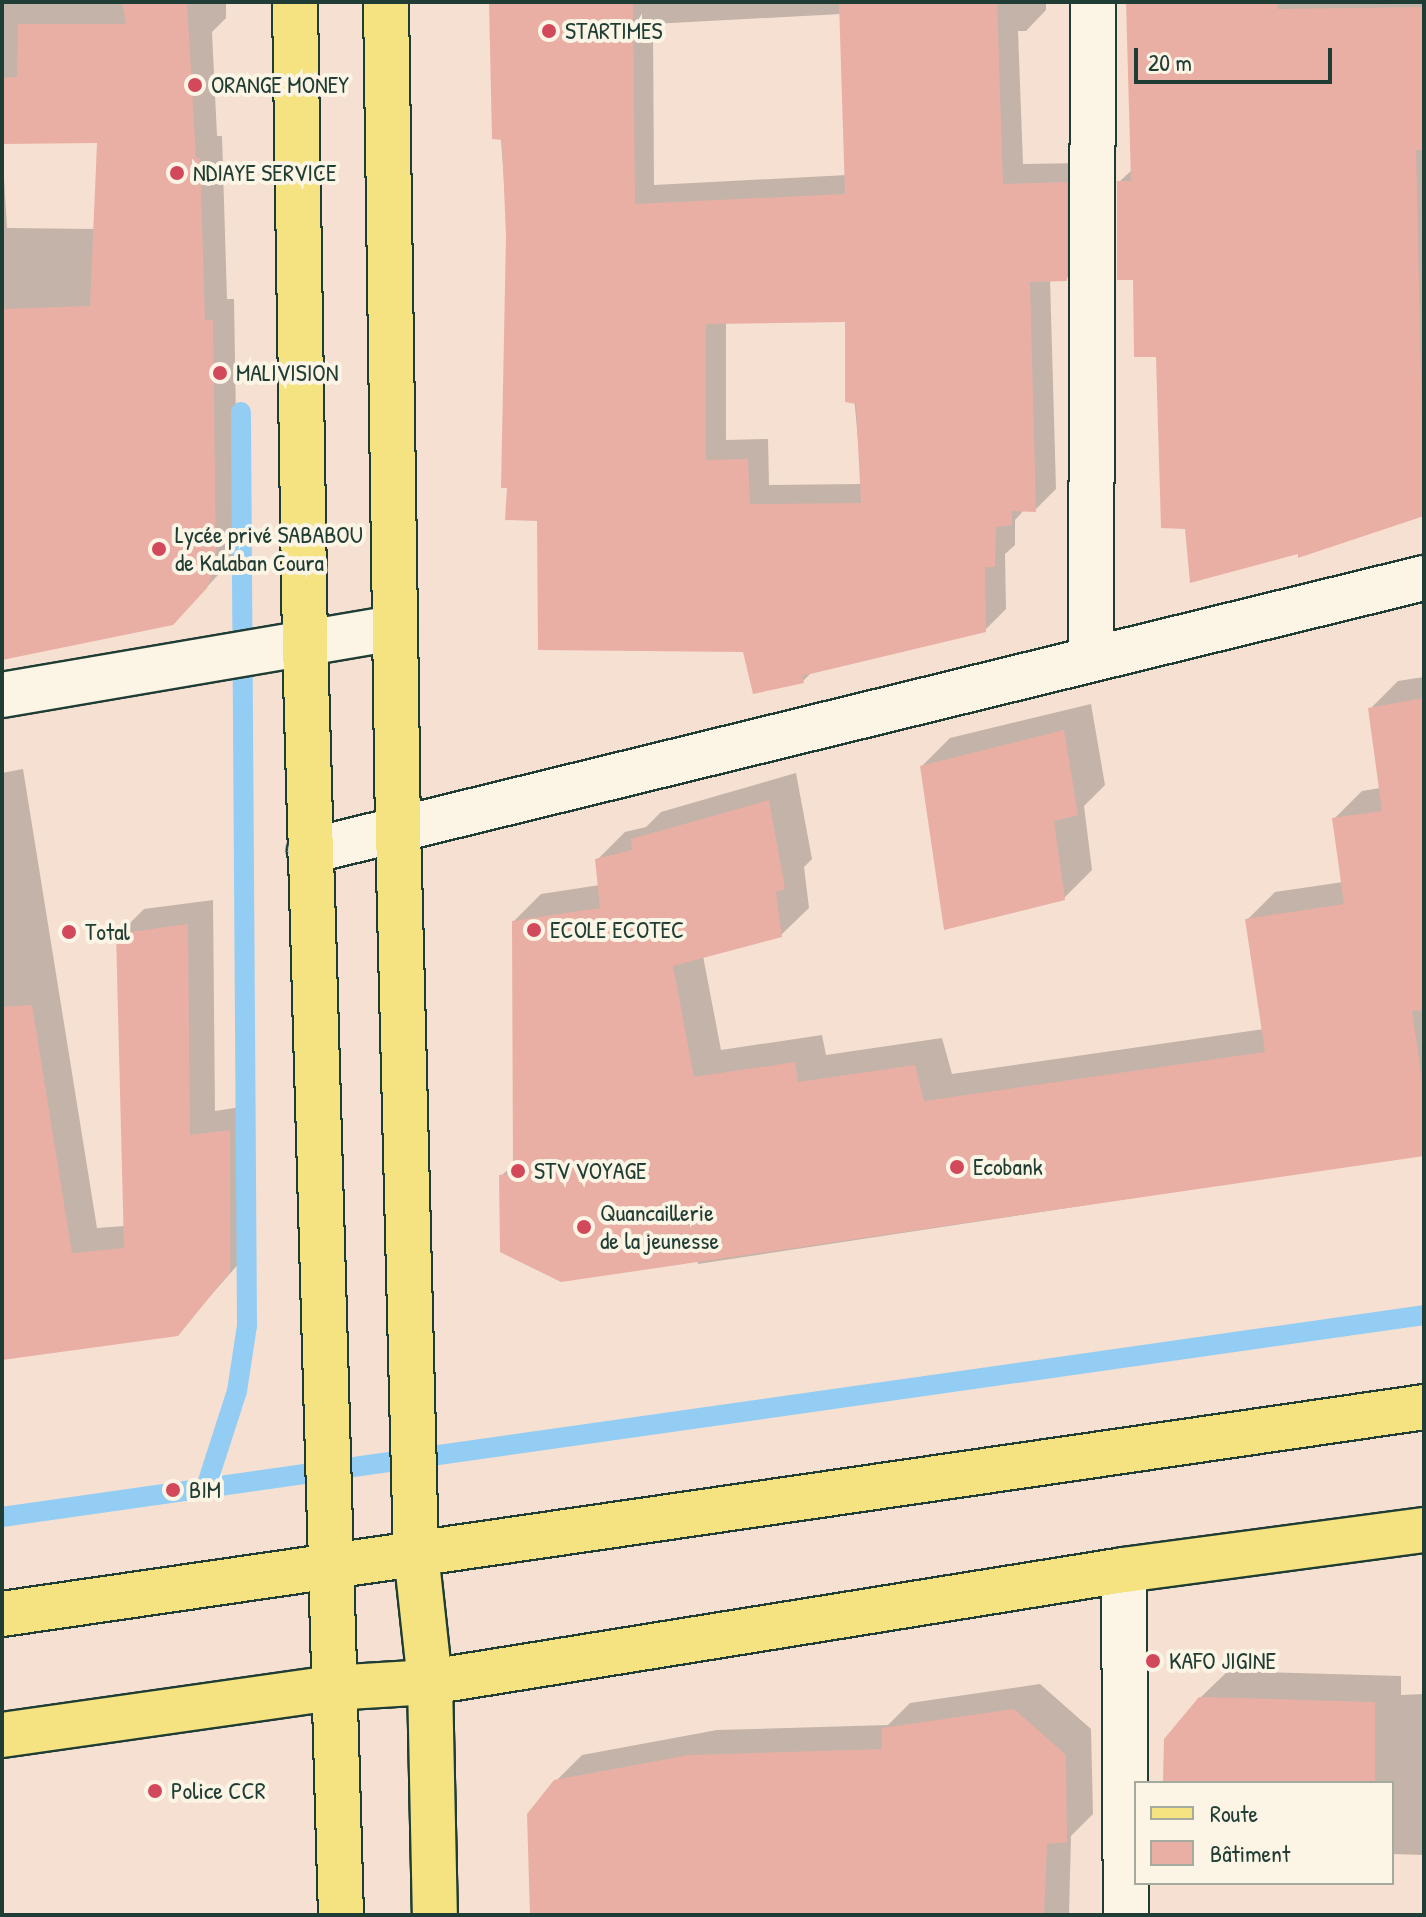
<!DOCTYPE html>
<meta charset="utf-8">
<style>
body{margin:0}
#map{position:relative;width:1426px;height:1917px;overflow:hidden;background:#f6e0d2;font-family:"Patrick Hand",sans-serif}
div>[style]{position:absolute}
.shadow>*{inset:0;background:#0003}
.stream>*{height:20px;margin:-10px;padding:0 10px;transform-origin:10px;border-radius:10px;background:#93cdf3}
.building>*{inset:0;background:#e9afa5}
.roads{filter:drop-shadow(2px 0 #1f3d34) drop-shadow(-2px 0 #1f3d34) drop-shadow(0 2px #1f3d34) drop-shadow(0 -2px #1f3d34)}
.minor>*{height:44px;margin:-22px;padding:0 22px;transform-origin:22px;border-radius:22px;background:#fcf5e5}
.primary>*{height:44px;margin:-22px;padding:0 22px;transform-origin:22px;border-radius:22px;background:#f5e381}
.trunk>*{height:44px;margin:-22px;padding:0 22px;transform-origin:22px;border-radius:22px;background:#f5e381}
.dots>*{width:22px;height:22px;translate:-50% -50%;box-sizing:border-box;border:4px solid #fcf5e5;border-radius:50%}
span{translate:-50% -50%;white-space:nowrap;text-align:center;line-height:1.15;-webkit-text-stroke:8px #fcf5e5;paint-order:stroke}
.poi-label{font-size:24px;color:#1f3d34}
.left{translate:0 -50%;text-align:left}
.frame{position:absolute;inset:0;border:4px solid #1f3d34;pointer-events:none}
.legend{position:absolute;left:1134px;top:1781px;width:260px;height:104px;box-sizing:border-box;background:#fcf5e5;border:2px solid #a4ab9e;margin:0;padding:10px 14px;list-style:none;font-size:24px;color:#1f3d34}
.legend li{display:flex;align-items:center;gap:16px;height:40px}
.legend b{width:40px;border:2px solid #a4ab9e}
.scale{position:absolute;left:1134px;top:48px;width:198px;height:36px;box-sizing:border-box;border:4px solid #1f3d34;border-top:0;padding-left:10px;font-size:24px;line-height:28px;white-space:nowrap;color:#1f3d34;-webkit-text-stroke:6px #fcf5e5;paint-order:stroke}
</style>
<div id="map">
<div class="shadow">
<i style="clip-path:polygon(2px 2px,226px 2px,226px 18px,212px 32px,217px 136px,222px 136px,227px 299px,234px 299px,238px 540px,229px 563px,195px 600px,2px 649px,2px 143px,7px 228px,95px 229px,99px 141px,2px 142px)"></i>
<i style="clip-path:polygon(evenodd,491px 2px,1046px 2px,1046px 10px,1026px 31px,1018px 31px,1023px 164px,1087px 163px,1087px 259px,1066px 279px,1050px 279px,1056px 489px,1035px 510px,1025px 509px,1015px 520px,1015px 545px,1005px 554px,1006px 609px,985px 630px,812px 672px,803px 681px,539px 519px,508px 236px,491px 2px,841px 14px,847px 175px,654px 185px,653px 24px,841px 14px,491px 2px,847px 320px,862px 484px,769px 485px,768px 439px,726px 440px,726px 322px,847px 320px)"></i>
<i style="clip-path:polygon(1129px 2px,1424px 2px,1424px 514px,1300px 556px,1300px 551px,1187px 527px,1158px 355px,1135px 278px,1119px 182px,1133px 169px)"></i>
<i style="clip-path:polygon(1424px 677px,1424px 1154px,698px 1264px,697px 1259px,501px 1176px,515px 1163px,514px 921px,541px 894px,600px 885px,597px 860px,625px 832px,646px 827px,661px 812px,796px 773px,812px 859px,804px 867px,809px 908px,781px 935px,703px 956px,721px 1050px,822px 1035px,826px 1055px,942px 1038px,952px 1074px,1264px 1029px,1247px 920px,1275px 892px,1343px 882px,1334px 819px,1362px 791px,1380px 788px,1370px 709px,1398px 681px)"></i>
<i style="clip-path:polygon(1091px 704px,1105px 785px,1084px 806px,1092px 870px,1064px 898px,922px 766px,950px 738px)"></i>
<i style="clip-path:polygon(23px 769px,97px 1228px,125px 1226px,118px 935px,144px 909px,213px 900px,215px 1111px,254px 1105px,255px 1245px,177px 1334px,2px 1358px,2px 773px)"></i>
<i style="clip-path:polygon(1228px 1671px,1401px 1676px,1401px 1695px,1424px 1694px,1424px 1855px,1392px 1854px,1392px 1783px,1165px 1783px,1200px 1698px)"></i>
<i style="clip-path:polygon(1040px 1684px,1091px 1729px,1093px 1814px,1071px 1836px,1069px 1915px,531px 1915px,555px 1782px,582px 1755px,717px 1730px,888px 1725px,910px 1703px)"></i>
</div>
<div class="stream">
<i style="left:206px;top:1487px;width:101px;rotate:-72.1deg"></i>
<i style="left:237px;top:1391px;width:66px;rotate:-81.3deg"></i>
<i style="left:247px;top:1326px;width:914px;rotate:-90.38deg"></i>
<i style="left:2px;top:1517px;width:1436px;rotate:-8.08deg"></i>
</div>
<div class="building">
<i style="clip-path:polygon(122px 2px,187px 2px,196px 158px,200px 158px,205px 320px,213px 320px,216px 564px,207px 588px,173px 625px,2px 660px,2px 309px,90px 306px,97px 143px,2px 144px,2px 78px,17px 77px,18px 24px,126px 24px)"></i>
<i style="clip-path:polygon(evenodd,489px 2px,633px 2px,635px 204px,845px 194px,839px 2px,997px 2px,1003px 184px,1067px 182px,1067px 281px,1030px 282px,1036px 512px,1012px 511px,1012px 525px,996px 527px,995px 567px,985px 567px,986px 632px,802px 676px,804px 683px,753px 694px,743px 652px,538px 650px,537px 521px,505px 520px,507px 488px,501px 488px,506px 236px,502px 140px,492px 139px,489px 2px,845px 322px,845px 402px,856px 404px,861px 503px,750px 504px,748px 459px,706px 460px,706px 324px,845px 322px)"></i>
<i style="clip-path:polygon(1126px 2px,1277px 2px,1278px 9px,1424px 7px,1424px 150px,1416px 150px,1424px 516px,1298px 558px,1298px 554px,1190px 583px,1185px 529px,1161px 528px,1156px 357px,1134px 357px,1133px 280px,1117px 280px,1117px 181px,1131px 181px)"></i>
<i style="clip-path:polygon(1424px 698px,1424px 1010px,1412px 1011px,1424px 1095px,1424px 1156px,561px 1282px,500px 1252px,499px 1175px,513px 1174px,512px 921px,600px 908px,595px 859px,632px 850px,631px 839px,769px 800px,785px 889px,776px 892px,782px 937px,673px 966px,694px 1077px,795px 1062px,798px 1082px,915px 1065px,924px 1101px,1265px 1052px,1245px 919px,1344px 904px,1332px 818px,1382px 811px,1368px 708px)"></i>
<i style="clip-path:polygon(1064px 730px,1078px 815px,1054px 821px,1065px 900px,944px 930px,920px 766px)"></i>
<i style="clip-path:polygon(188px 924px,190px 1135px,230px 1130px,230px 1272px,178px 1336px,2px 1360px,2px 1007px,32px 1005px,72px 1253px,124px 1248px,116px 934px)"></i>
<i style="clip-path:polygon(1199px 1697px,1375px 1702px,1375px 1783px,1163px 1783px,1164px 1739px)"></i>
<i style="clip-path:polygon(1014px 1709px,1066px 1755px,1067px 1842px,1047px 1844px,1044px 1915px,530px 1915px,527px 1814px,554px 1780px,689px 1755px,882px 1749px,882px 1728px)"></i>
</div>
<div class="roads">
<div class="minor">
<i style="left:1091px;top:659px;width:657px;rotate:-89.83deg"></i>
<i style="left:2px;top:695px;width:398px;rotate:-9.7deg"></i>
<i style="left:310px;top:851px;width:1147px;rotate:-13.77deg"></i>
<i style="left:1124px;top:1570px;width:345px;rotate:89.7deg"></i>
</div>
<div class="primary">
<i style="left:295px;top:2px;width:641px;rotate:89.11deg"></i>
<i style="left:305px;top:643px;width:1273px;rotate:88.38deg"></i>
<i style="left:386px;top:2px;width:827px;rotate:89.17deg"></i>
<i style="left:398px;top:829px;width:724px;rotate:88.58deg"></i>
<i style="left:416px;top:1553px;width:130px;rotate:83.8deg"></i>
<i style="left:430px;top:1682px;width:233px;rotate:88.8deg"></i>
</div>
<div class="trunk">
<i style="left:2px;top:1614px;width:1437px;rotate:-8.28deg"></i>
<i style="left:2px;top:1735px;width:332px;rotate:-8.1deg"></i>
<i style="left:331px;top:1688px;width:99px;rotate:-3.5deg"></i>
<i style="left:430px;top:1682px;width:703px;rotate:-9.17deg"></i>
<i style="left:1124px;top:1570px;width:303px;rotate:-7.6deg"></i>
</div>
</div>
<div class="dots">
<i style="left:549px;top:31px;background:#d1495b"></i>
<i style="left:195px;top:85px;background:#d1495b"></i>
<i style="left:177px;top:173px;background:#d1495b"></i>
<i style="left:220px;top:373px;background:#d1495b"></i>
<i style="left:159px;top:549px;background:#d1495b"></i>
<i style="left:534px;top:930px;background:#d1495b"></i>
<i style="left:69px;top:932px;background:#d1495b"></i>
<i style="left:957px;top:1167px;background:#d1495b"></i>
<i style="left:518px;top:1171px;background:#d1495b"></i>
<i style="left:584px;top:1227px;background:#d1495b"></i>
<i style="left:173px;top:1490px;background:#d1495b"></i>
<i style="left:1153px;top:1661px;background:#d1495b"></i>
<i style="left:155px;top:1791px;background:#d1495b"></i>
</div>
<div class="poi-label">
<span class="left" style="left:565px;top:31px">STARTIMES</span>
<span class="left" style="left:211px;top:85px">ORANGE MONEY</span>
<span class="left" style="left:193px;top:173px">NDIAYE SERVICE</span>
<span class="left" style="left:236px;top:373px">MALIVISION</span>
<span class="left" style="left:175px;top:549px">Lycée privé SABABOU<br>de Kalaban Coura</span>
<span class="left" style="left:550px;top:930px">ECOLE ECOTEC</span>
<span class="left" style="left:85px;top:932px">Total</span>
<span class="left" style="left:973px;top:1167px">Ecobank</span>
<span class="left" style="left:534px;top:1171px">STV VOYAGE</span>
<span class="left" style="left:600px;top:1227px">Quancaillerie<br>de la jeunesse</span>
<span class="left" style="left:189px;top:1490px">BIM</span>
<span class="left" style="left:1169px;top:1661px">KAFO JIGINE</span>
<span class="left" style="left:171px;top:1791px">Police CCR</span>
</div>
<div class="frame"></div>
<ul class="legend">
<li><b style="height:10px;background:#f5e381"></b>Route</li>
<li><b style="height:22px;background:#e9afa5"></b>Bâtiment</li>
</ul>
<div class="scale">20 m</div>
</div>
